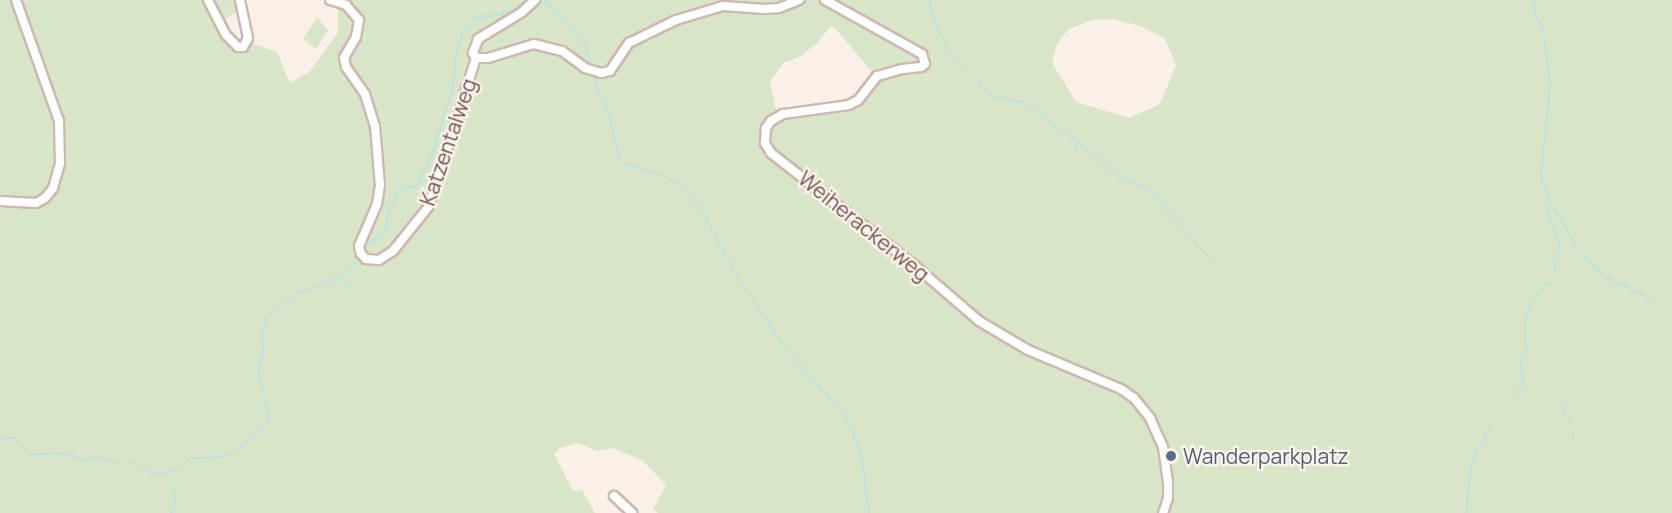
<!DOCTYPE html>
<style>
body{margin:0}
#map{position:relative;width:1672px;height:513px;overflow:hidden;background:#faf0e7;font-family:Manrope,sans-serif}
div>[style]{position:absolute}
.green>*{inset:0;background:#d8e6c7}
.stream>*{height:2px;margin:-1px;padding:0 1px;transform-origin:1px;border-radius:1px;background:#bde2e2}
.roads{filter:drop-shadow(2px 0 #cdb9b1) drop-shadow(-2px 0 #cdb9b1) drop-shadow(0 2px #cdb9b1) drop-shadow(0 -2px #cdb9b1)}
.minor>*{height:8px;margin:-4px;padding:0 4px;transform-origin:4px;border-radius:4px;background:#fff}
.dots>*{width:16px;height:16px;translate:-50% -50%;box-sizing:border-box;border:3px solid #fdf4ed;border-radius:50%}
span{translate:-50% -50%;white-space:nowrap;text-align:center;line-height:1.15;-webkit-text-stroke:4.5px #fdf4ed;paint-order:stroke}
.street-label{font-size:21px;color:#71554e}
.service-label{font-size:21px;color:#4e5e75}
.left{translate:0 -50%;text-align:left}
</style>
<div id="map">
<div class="green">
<i style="clip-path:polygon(evenodd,0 0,238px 0,240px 10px,217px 24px,225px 39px,242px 53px,248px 51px,251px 43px,277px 52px,290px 83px,310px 71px,338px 33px,338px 0,1672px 0,1672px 513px,658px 513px,653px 509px,666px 485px,642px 460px,612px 448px,597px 451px,578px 443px,560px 448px,554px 454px,573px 491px,582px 490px,595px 513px,0 513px,0 0,1113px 19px,1140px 26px,1165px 38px,1176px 65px,1160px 104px,1129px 118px,1076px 102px,1052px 63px,1057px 43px,1069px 29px,1093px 20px,1113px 19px,0 0,832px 25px,876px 76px,849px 105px,777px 114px,770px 81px,783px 63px,799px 57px,815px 45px,832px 25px)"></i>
<i style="clip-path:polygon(317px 17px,328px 31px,316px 49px,303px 39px)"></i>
</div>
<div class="stream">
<i style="left:929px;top:0;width:29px;rotate:74deg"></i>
<i style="left:937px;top:28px;width:26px;rotate:61deg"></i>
<i style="left:950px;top:51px;width:25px;rotate:47deg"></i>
<i style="left:1534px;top:0;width:16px;rotate:83deg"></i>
<i style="left:1536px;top:16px;width:14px;rotate:60deg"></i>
<i style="left:1543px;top:28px;width:57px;rotate:83deg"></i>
<i style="left:1550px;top:85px;width:92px;rotate:95.6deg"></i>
<i style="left:1541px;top:177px;width:26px;rotate:69deg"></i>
<i style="left:1550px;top:201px;width:8px;rotate:120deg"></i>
<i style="left:1546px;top:208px;width:40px;rotate:69deg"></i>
<i style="left:1560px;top:245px;width:17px;rotate:111deg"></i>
<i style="left:1554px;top:261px;width:12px;rotate:81deg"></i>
<i style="left:544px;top:1px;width:59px;rotate:46.4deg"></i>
<i style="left:585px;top:44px;width:25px;rotate:74deg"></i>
<i style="left:593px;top:73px;width:19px;rotate:74deg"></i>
<i style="left:598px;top:91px;width:22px;rotate:63deg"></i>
<i style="left:608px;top:111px;width:47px;rotate:76.6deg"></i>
<i style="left:619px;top:157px;width:9px;rotate:49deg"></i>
<i style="left:625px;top:164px;width:43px;rotate:17.6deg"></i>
<i style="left:666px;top:177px;width:20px;rotate:33deg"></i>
<i style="left:683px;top:188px;width:33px;rotate:51deg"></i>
<i style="left:704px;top:214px;width:69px;rotate:62.3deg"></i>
<i style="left:736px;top:275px;width:85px;rotate:55.6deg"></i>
<i style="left:784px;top:345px;width:97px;rotate:49.6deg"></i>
<i style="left:847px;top:419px;width:36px;rotate:67deg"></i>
<i style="left:861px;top:452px;width:62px;rotate:82.5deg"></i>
<i style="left:976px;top:77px;width:23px;rotate:52deg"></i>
<i style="left:990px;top:95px;width:34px;rotate:12deg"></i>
<i style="left:1023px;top:102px;width:67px;rotate:35.8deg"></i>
<i style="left:1077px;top:141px;width:55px;rotate:40.6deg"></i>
<i style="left:1119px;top:177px;width:31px;rotate:22deg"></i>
<i style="left:1148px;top:189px;width:101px;rotate:48.6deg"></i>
<i style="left:1075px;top:154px;width:12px;rotate:-81deg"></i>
<i style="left:1550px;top:202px;width:54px;rotate:58.7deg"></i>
<i style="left:368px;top:245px;width:24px;rotate:-42deg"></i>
<i style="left:386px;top:229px;width:13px;rotate:-86deg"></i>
<i style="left:387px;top:216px;width:25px;rotate:-67deg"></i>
<i style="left:397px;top:193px;width:10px;rotate:-37deg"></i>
<i style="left:405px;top:187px;width:11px"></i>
<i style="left:416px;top:187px;width:36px;rotate:-63deg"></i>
<i style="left:432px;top:155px;width:67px;rotate:-72.6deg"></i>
<i style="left:452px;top:91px;width:40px;rotate:-82.9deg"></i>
<i style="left:457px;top:51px;width:21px;rotate:-71deg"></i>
<i style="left:464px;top:31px;width:17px;rotate:-50deg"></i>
<i style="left:475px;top:18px;width:26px;rotate:-9deg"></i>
<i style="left:501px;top:14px;width:24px;rotate:-19deg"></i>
<i style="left:524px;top:6px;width:7px;rotate:-56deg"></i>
<i style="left:1585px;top:258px;width:24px;rotate:45deg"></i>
<i style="left:1602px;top:275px;width:61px;rotate:26.1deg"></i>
<i style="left:348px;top:281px;width:10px;rotate:45deg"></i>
<i style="left:1513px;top:397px;width:16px;rotate:-52deg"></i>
<i style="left:1523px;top:384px;width:21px;rotate:-98deg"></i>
<i style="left:1520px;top:363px;width:9px;rotate:-49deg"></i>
<i style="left:1526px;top:356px;width:33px;rotate:-92deg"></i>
<i style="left:1525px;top:323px;width:16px;rotate:-76deg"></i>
<i style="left:1529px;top:307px;width:29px;rotate:-54deg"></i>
<i style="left:1546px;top:284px;width:6px;rotate:-18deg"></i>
<i style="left:1559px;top:402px;width:24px;rotate:62deg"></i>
<i style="left:0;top:424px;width:4px;rotate:56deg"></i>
<i style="left:1573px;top:434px;width:8px;rotate:83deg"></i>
<i style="left:0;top:439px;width:16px;rotate:-7deg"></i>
<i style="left:16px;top:437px;width:22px;rotate:56deg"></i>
<i style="left:28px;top:455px;width:23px;rotate:-5deg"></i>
<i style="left:51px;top:453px;width:22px;rotate:5deg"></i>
<i style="left:73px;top:455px;width:10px;rotate:29deg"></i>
<i style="left:82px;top:460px;width:15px;rotate:-11deg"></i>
<i style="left:97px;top:457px;width:23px;rotate:18deg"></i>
<i style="left:127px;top:459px;width:30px;rotate:30deg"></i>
<i style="left:153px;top:474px;width:19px;rotate:-9deg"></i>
<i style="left:172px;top:471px;width:21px;rotate:-35deg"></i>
<i style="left:189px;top:459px;width:39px;rotate:-4deg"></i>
<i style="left:228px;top:456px;width:35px;rotate:-37deg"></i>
<i style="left:256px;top:435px;width:20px;rotate:-49deg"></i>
<i style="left:269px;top:420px;width:53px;rotate:-101.9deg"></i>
<i style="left:258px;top:368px;width:15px;rotate:-67deg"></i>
<i style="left:264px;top:354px;width:18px;rotate:-96deg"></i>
<i style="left:262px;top:336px;width:20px;rotate:-75deg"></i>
<i style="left:267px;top:317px;width:38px;rotate:-39deg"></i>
<i style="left:297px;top:293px;width:49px;rotate:-20.3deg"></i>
<i style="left:343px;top:276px;width:18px;rotate:-47deg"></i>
<i style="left:171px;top:513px;width:10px;rotate:-66deg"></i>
<i style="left:175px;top:504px;width:17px;rotate:-93deg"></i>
<i style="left:1466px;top:513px;width:54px;rotate:-83.7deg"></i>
<i style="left:1472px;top:459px;width:41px;rotate:-60.9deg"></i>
</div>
<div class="roads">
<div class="minor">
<i style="left:208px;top:0;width:39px;rotate:63deg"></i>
<i style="left:226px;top:35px;width:17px;rotate:45deg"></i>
<i style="left:238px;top:47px;width:5px"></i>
<i style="left:243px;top:47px;width:10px;rotate:-61deg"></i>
<i style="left:248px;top:38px;width:39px;rotate:-102deg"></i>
<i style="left:330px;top:0;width:17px;rotate:17deg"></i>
<i style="left:346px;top:5px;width:20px;rotate:49deg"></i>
<i style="left:359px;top:20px;width:17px;rotate:100deg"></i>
<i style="left:356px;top:37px;width:24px;rotate:120deg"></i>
<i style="left:344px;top:58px;width:9px;rotate:77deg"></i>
<i style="left:346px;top:67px;width:33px;rotate:55deg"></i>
<i style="left:365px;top:94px;width:34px;rotate:73deg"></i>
<i style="left:375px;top:126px;width:59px;rotate:85.2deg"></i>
<i style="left:380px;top:185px;width:19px;rotate:99deg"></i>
<i style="left:377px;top:204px;width:46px;rotate:113.2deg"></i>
<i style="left:359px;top:246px;width:8px;rotate:76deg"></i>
<i style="left:361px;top:254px;width:7px;rotate:45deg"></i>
<i style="left:366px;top:259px;width:13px;rotate:4deg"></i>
<i style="left:379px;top:260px;width:17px;rotate:-33deg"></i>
<i style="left:393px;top:251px;width:58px;rotate:-51.3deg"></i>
<i style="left:429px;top:206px;width:155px;rotate:-72.4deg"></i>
<i style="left:825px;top:0;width:111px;rotate:29.1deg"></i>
<i style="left:922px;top:54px;width:10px;rotate:73deg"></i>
<i style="left:925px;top:64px;width:5px;rotate:143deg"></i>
<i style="left:921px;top:67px;width:19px;rotate:174deg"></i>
<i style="left:902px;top:69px;width:26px;rotate:164deg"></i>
<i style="left:877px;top:76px;width:31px;rotate:128deg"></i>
<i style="left:858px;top:100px;width:10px;rotate:151deg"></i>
<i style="left:849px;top:105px;width:67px;rotate:172.2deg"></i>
<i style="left:783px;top:114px;width:14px;rotate:150deg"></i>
<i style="left:771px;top:121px;width:9px;rotate:126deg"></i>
<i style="left:766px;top:128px;width:15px;rotate:94deg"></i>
<i style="left:765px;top:143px;width:12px;rotate:59deg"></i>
<i style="left:771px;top:153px;width:182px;rotate:38.1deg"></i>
<i style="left:914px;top:265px;width:86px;rotate:40.7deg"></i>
<i style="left:979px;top:321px;width:57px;rotate:30.6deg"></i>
<i style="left:1028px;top:350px;width:101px;rotate:22.8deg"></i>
<i style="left:1121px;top:389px;width:16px;rotate:35deg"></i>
<i style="left:1134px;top:398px;width:26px;rotate:51deg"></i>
<i style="left:1150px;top:418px;width:32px;rotate:66deg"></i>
<i style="left:1163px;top:447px;width:34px;rotate:82deg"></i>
<i style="left:1168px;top:481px;width:17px;rotate:90deg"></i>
<i style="left:1168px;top:498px;width:16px;rotate:108deg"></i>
<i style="left:476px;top:58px;width:12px"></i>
<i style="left:488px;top:58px;width:48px;rotate:-16.9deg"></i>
<i style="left:534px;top:44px;width:29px;rotate:14deg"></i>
<i style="left:562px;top:51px;width:29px;rotate:36deg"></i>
<i style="left:585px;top:68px;width:17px;rotate:17deg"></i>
<i style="left:601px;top:73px;width:9px;rotate:-13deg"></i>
<i style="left:610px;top:71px;width:34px;rotate:-56deg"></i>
<i style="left:629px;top:43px;width:52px;rotate:-26.1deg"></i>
<i style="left:676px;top:20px;width:49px;rotate:-16.6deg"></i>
<i style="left:723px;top:6px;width:42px;rotate:4.1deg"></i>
<i style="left:765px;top:9px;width:14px;rotate:-4deg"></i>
<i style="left:779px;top:8px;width:22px;rotate:-22deg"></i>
<i style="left:476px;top:58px;width:6px;rotate:-121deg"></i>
<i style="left:473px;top:53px;width:15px;rotate:-70deg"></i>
<i style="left:478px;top:39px;width:52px;rotate:-31.5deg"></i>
<i style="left:522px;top:12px;width:18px;rotate:-43deg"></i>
<i style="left:0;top:201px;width:36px;rotate:3deg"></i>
<i style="left:36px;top:203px;width:10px;rotate:-29deg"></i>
<i style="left:45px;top:198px;width:13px;rotate:-51deg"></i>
<i style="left:53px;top:188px;width:26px;rotate:-74deg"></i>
<i style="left:60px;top:163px;width:42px;rotate:-91.4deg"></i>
<i style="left:59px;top:121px;width:128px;rotate:-109.6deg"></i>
<i style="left:614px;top:496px;width:25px;rotate:43deg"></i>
</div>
</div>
<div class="dots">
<i style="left:1171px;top:456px;background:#5c6f8a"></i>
</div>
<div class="street-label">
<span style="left:448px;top:142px;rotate:-71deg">Katzentalweg</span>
<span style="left:864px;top:226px;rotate:39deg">Weiherackerweg</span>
</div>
<div class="service-label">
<span class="left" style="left:1183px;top:456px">Wanderparkplatz</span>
</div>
</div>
